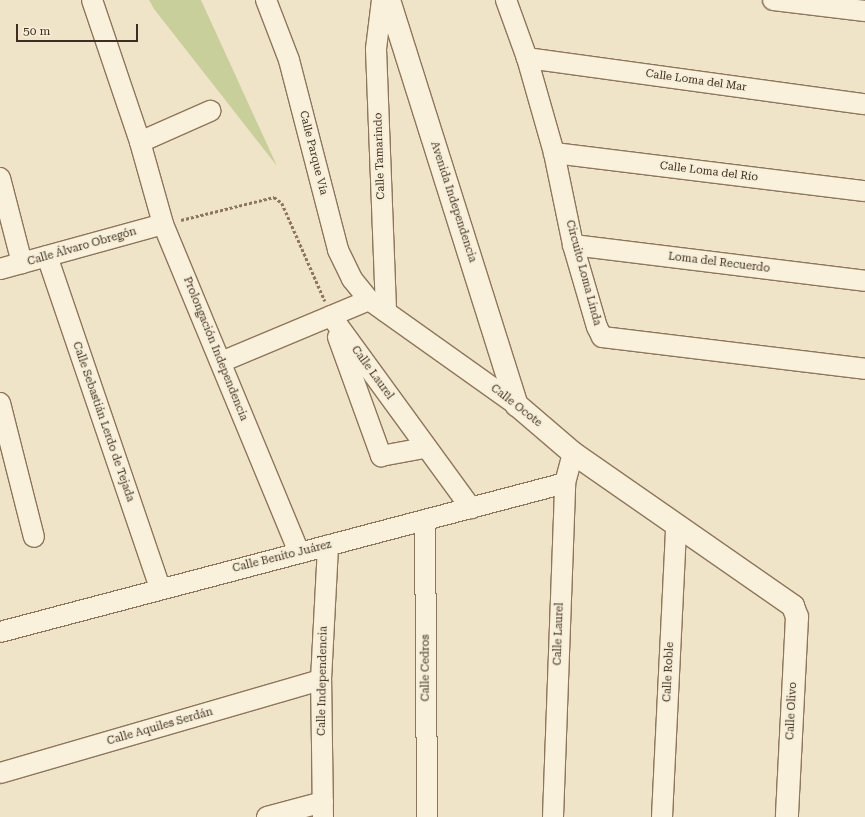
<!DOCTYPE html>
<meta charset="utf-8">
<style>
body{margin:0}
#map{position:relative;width:865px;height:817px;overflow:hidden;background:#f0e4c8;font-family:"Roboto Serif",serif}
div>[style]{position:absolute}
.green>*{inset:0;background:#c9cf9b}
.path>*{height:2.5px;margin-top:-1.25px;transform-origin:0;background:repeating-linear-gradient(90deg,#8d765c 0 3px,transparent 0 5px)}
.roads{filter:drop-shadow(1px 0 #8d765c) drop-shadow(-1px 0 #8d765c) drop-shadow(0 1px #8d765c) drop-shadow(0 -1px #8d765c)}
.street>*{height:20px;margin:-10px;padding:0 10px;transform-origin:10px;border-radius:10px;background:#faf1dc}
.secondary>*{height:22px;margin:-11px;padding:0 11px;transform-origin:11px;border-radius:11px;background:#faf1dc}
span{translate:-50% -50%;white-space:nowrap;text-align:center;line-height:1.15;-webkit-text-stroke:4px #f7eed8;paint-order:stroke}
.street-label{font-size:11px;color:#3d2e20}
.scale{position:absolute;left:16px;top:24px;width:122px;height:18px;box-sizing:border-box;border:2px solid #3d2e20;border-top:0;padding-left:5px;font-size:12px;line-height:14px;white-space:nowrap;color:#3d2e20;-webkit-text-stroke:3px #f7eed8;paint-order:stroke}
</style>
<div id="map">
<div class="green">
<i style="clip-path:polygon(149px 0,201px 0,277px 166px,154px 9px)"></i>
</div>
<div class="path">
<i style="left:181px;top:220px;width:96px;rotate:-13.9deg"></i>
<i style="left:274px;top:197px;width:10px;rotate:37deg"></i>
<i style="left:282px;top:203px;width:107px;rotate:66.3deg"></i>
</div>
<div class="roads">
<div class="street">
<i style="left:92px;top:0;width:150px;rotate:71.3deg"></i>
<i style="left:140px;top:142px;width:85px;rotate:74.3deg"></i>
<i style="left:163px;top:224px;width:356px;rotate:67.5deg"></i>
<i style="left:266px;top:0;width:64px;rotate:69deg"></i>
<i style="left:289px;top:60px;width:196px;rotate:75.5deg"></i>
<i style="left:338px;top:250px;width:32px;rotate:64deg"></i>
<i style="left:352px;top:279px;width:27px;rotate:51deg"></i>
<i style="left:369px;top:300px;width:181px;rotate:35.4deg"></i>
<i style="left:382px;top:0;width:49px;rotate:97deg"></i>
<i style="left:376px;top:49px;width:263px;rotate:87.8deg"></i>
<i style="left:506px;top:0;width:62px;rotate:70.1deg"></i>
<i style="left:527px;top:58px;width:99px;rotate:74.1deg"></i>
<i style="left:554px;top:153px;width:94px;rotate:78.3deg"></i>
<i style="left:573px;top:245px;width:85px;rotate:73.7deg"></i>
<i style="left:597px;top:327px;width:11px;rotate:63deg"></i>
<i style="left:602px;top:337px;width:265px;rotate:6.9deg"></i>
<i style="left:773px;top:0;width:93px;rotate:6.8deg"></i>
<i style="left:527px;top:58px;width:341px;rotate:7.8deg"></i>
<i style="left:140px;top:142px;width:77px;rotate:-23.9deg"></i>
<i style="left:554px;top:153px;width:313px;rotate:7deg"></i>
<i style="left:0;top:178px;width:88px;rotate:75.5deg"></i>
<i style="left:573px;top:245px;width:294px;rotate:7deg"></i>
<i style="left:47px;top:256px;width:351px;rotate:71.2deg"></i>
<i style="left:0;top:269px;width:169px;rotate:-15.4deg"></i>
<i style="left:331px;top:316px;width:238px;rotate:53.9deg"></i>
<i style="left:338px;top:337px;width:127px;rotate:70.1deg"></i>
<i style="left:381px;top:456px;width:44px;rotate:-10.5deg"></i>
<i style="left:221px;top:362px;width:160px;rotate:-22.7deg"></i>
<i style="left:0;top:403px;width:138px;rotate:75.8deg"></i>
<i style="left:425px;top:520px;width:297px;rotate:89.6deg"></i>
<i style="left:0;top:632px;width:584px;rotate:-14.77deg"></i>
<i style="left:0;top:773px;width:334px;rotate:-16.2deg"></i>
<i style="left:267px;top:817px;width:58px;rotate:-15deg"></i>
<i style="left:323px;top:817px;width:137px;rotate:-90.8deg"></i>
<i style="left:321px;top:680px;width:135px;rotate:-87deg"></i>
<i style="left:553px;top:817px;width:334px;rotate:-87.9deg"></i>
<i style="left:565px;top:483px;width:31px;rotate:-75deg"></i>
<i style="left:662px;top:817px;width:290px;rotate:-87.2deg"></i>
</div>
<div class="secondary">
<i style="left:389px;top:0;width:425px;rotate:72.5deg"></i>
<i style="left:517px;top:405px;width:74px;rotate:40.6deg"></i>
<i style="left:573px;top:453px;width:268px;rotate:34.8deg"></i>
<i style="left:793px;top:606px;width:12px;rotate:70deg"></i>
<i style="left:797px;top:617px;width:200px;rotate:92.9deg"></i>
</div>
</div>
<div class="street-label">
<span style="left:696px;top:81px;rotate:8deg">Calle Loma del Mar</span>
<span style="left:313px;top:153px;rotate:76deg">Calle Parque Vía</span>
<span style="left:380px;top:156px;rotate:-92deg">Calle Tamarindo</span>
<span style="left:709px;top:172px;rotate:7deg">Calle Loma del Río</span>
<span style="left:453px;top:202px;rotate:72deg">Avenida Independencia</span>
<span style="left:82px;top:247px;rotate:-16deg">Calle Álvaro Obregón</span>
<span style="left:719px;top:263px;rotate:7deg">Loma del Recuerdo</span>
<span style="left:583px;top:273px;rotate:75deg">Circuito Loma Linda</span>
<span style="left:215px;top:349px;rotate:68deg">Prolongación Independencia</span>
<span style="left:372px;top:373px;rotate:54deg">Calle Laurel</span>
<span style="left:516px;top:406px;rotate:38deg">Calle Ocote</span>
<span style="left:103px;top:422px;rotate:71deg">Calle Sebastián Lerdo de Tejada</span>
<span style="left:282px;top:557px;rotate:-14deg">Calle Benito Juárez</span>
<span style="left:559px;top:634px;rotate:-88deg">Calle Laurel</span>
<span style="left:426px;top:668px;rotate:-90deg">Calle Cedros</span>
<span style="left:669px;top:672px;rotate:-87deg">Calle Roble</span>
<span style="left:323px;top:681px;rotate:-89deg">Calle Independencia</span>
<span style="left:792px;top:711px;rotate:-87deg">Calle Olivo</span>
<span style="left:160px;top:727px;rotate:-16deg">Calle Aquiles Serdán</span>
</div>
<div class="scale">50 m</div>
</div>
